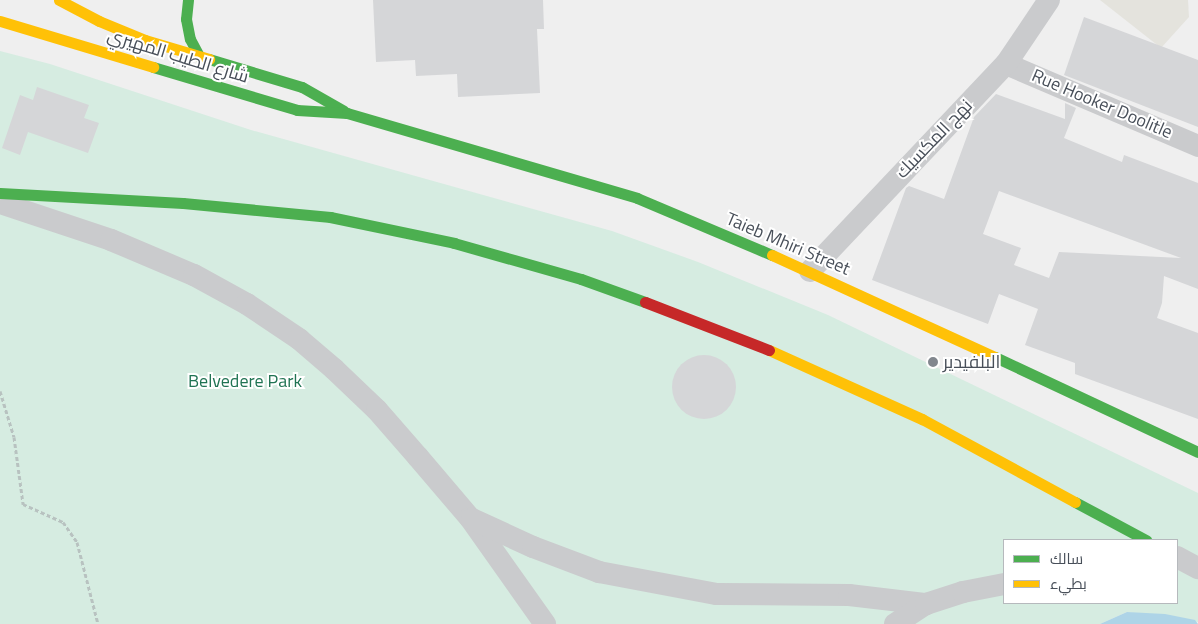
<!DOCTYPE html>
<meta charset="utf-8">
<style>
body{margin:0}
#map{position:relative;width:1198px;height:624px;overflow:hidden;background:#efefef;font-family:"Titillium Web",Cairo,sans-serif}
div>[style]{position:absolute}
.commercial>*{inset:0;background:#e4e3dd}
.green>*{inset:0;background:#d6ece1}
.water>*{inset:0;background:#aed4e7}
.building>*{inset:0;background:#d5d6d8}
.round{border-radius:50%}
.path>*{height:3px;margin-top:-1.5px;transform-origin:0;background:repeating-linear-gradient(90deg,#b8c2c0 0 4px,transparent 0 6.5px)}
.street>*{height:22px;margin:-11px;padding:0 11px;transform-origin:11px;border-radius:11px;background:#cacbcd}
.fast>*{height:11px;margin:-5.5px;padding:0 5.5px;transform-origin:5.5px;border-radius:5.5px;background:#4caf50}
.slow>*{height:11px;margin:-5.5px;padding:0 5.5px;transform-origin:5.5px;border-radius:5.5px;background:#ffc107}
.jam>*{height:11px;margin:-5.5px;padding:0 5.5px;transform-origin:5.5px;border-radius:5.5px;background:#c62828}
.dots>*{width:14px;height:14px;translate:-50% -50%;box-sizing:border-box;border:2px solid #fff;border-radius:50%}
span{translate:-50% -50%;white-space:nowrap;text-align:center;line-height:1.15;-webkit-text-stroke:4px #fff;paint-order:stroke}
.street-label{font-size:18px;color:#484f59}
.poi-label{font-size:18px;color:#484f59}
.left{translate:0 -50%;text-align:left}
.park-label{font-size:18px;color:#207353}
.legend{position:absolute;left:1003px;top:539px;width:175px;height:65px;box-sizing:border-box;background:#fff;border:1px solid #b6b9bd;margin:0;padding:6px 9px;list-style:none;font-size:15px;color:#484f59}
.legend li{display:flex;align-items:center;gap:10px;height:25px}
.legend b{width:25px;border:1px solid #b6b9bd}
</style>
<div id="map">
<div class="commercial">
<i style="clip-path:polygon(1100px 0,1188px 0,1189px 17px,1161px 48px)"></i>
</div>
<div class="green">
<i style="clip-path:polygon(evenodd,0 51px,50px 64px,251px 130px,612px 231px,698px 262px,828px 315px,1198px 493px,1198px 622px,1127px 612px,1100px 624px,0 624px,0 51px,1004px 540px,1177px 540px,1177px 603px,1004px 603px,1004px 540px)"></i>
</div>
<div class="water">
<i style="clip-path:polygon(1127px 612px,1165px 614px,1195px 620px,1198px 624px,1100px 624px)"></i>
</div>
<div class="building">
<i style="clip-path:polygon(373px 0,543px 0,544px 29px,537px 29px,540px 93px,458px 97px,457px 74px,416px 76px,415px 60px,376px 62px)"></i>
<i style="clip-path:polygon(1084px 17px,1198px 60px,1198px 127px,1064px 75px)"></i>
<i style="clip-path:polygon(37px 87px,89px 105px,84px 118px,99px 123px,88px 153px,28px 132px,20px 155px,2px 148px,20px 95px,33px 100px)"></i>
<i style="clip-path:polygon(evenodd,996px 94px,1065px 119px,1065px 103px,1076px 108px,1064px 138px,1122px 162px,1124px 155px,1198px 183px,1198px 289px,1164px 276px,1162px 303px,1157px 318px,1198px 333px,1198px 419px,1075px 374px,1075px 363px,1025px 345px,1038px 309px,999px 294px,988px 324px,872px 280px,906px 188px,909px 186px,944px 199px,974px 117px,996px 94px,999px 191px,1181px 258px,1059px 252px,1049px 278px,1014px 265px,1021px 248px,983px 234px,999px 191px)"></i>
<i class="round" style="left:672px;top:355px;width:64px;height:64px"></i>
</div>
<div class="path">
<i style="left:0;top:391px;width:48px;rotate:73.1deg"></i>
<i style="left:14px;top:437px;width:68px;rotate:82.3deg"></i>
<i style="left:23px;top:504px;width:44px;rotate:24.2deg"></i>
<i style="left:63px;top:522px;width:24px;rotate:55deg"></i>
<i style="left:77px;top:542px;width:85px;rotate:75.6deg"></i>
</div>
<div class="street">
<i style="left:1006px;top:64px;width:209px;rotate:23.1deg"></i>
<i style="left:0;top:203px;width:117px;rotate:18.4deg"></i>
<i style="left:111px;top:240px;width:90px;rotate:22.9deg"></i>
<i style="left:194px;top:275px;width:60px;rotate:28.7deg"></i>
<i style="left:247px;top:304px;width:63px;rotate:33.9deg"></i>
<i style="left:299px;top:339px;width:46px;rotate:40.6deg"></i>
<i style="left:334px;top:369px;width:59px;rotate:43.6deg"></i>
<i style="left:377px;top:410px;width:62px;rotate:48.9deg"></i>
<i style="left:418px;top:457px;width:80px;rotate:49.6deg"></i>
<i style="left:470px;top:518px;width:130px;rotate:54.7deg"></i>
<i style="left:810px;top:271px;width:285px;rotate:-46.6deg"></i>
<i style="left:1006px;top:64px;width:77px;rotate:-56.1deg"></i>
<i style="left:472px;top:519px;width:67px;rotate:24.7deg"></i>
<i style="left:533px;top:547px;width:71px;rotate:20.7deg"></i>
<i style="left:599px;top:572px;width:120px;rotate:10.6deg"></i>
<i style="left:717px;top:594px;width:132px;rotate:0.4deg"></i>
<i style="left:849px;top:595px;width:78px;rotate:6.7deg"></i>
<i style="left:1177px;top:557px;width:24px;rotate:28deg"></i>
<i style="left:895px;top:624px;width:37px;rotate:-33deg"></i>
<i style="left:926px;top:604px;width:39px;rotate:-18deg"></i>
<i style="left:963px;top:592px;width:42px;rotate:-11deg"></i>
</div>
<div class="fast">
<i style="left:188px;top:0;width:19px;rotate:96deg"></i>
<i style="left:186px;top:19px;width:20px;rotate:79deg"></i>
<i style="left:190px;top:39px;width:21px;rotate:62deg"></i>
<i style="left:209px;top:59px;width:97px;rotate:16.8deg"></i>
<i style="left:302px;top:87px;width:48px;rotate:29.7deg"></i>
<i style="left:153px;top:67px;width:150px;rotate:16.6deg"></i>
<i style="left:297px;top:110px;width:50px;rotate:3.4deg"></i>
<i style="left:347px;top:113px;width:302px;rotate:16.3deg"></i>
<i style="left:637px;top:198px;width:147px;rotate:22.9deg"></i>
<i style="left:0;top:193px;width:183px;rotate:3.1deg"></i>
<i style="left:183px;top:203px;width:148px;rotate:5.4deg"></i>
<i style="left:330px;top:217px;width:127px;rotate:11.8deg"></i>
<i style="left:454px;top:243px;width:132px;rotate:15.8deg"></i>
<i style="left:581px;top:279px;width:68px;rotate:19.8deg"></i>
<i style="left:995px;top:357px;width:224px;rotate:25.1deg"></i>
<i style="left:1075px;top:502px;width:81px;rotate:28.2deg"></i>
</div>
<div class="slow">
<i style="left:59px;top:0;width:45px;rotate:27.7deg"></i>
<i style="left:99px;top:21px;width:50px;rotate:22.4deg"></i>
<i style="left:145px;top:40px;width:67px;rotate:16.5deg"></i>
<i style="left:0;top:21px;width:160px;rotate:16.7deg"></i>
<i style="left:772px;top:255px;width:245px;rotate:24.6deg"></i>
<i style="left:769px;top:350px;width:168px;rotate:24.3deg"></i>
<i style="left:922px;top:419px;width:174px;rotate:28.5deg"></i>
</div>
<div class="jam">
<i style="left:645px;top:302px;width:133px;rotate:21.2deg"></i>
</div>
<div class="dots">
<i style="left:933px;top:362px;background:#82878e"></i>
</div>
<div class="street-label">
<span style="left:178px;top:56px;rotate:17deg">شارع الطيب المهيري</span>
<span style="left:1102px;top:104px;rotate:23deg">Rue Hooker Doolitle</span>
<span style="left:934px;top:139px;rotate:-46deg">نهج المكسيك</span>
<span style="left:788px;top:244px;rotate:23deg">Taieb Mhiri Street</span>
</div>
<div class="poi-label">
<span class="left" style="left:943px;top:362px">البلفيدير</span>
</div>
<div class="park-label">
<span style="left:245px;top:381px">Belvedere Park</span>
</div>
<ul class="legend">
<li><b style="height:6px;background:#4caf50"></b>سالك</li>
<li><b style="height:6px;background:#ffc107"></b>بطيء</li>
</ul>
</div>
